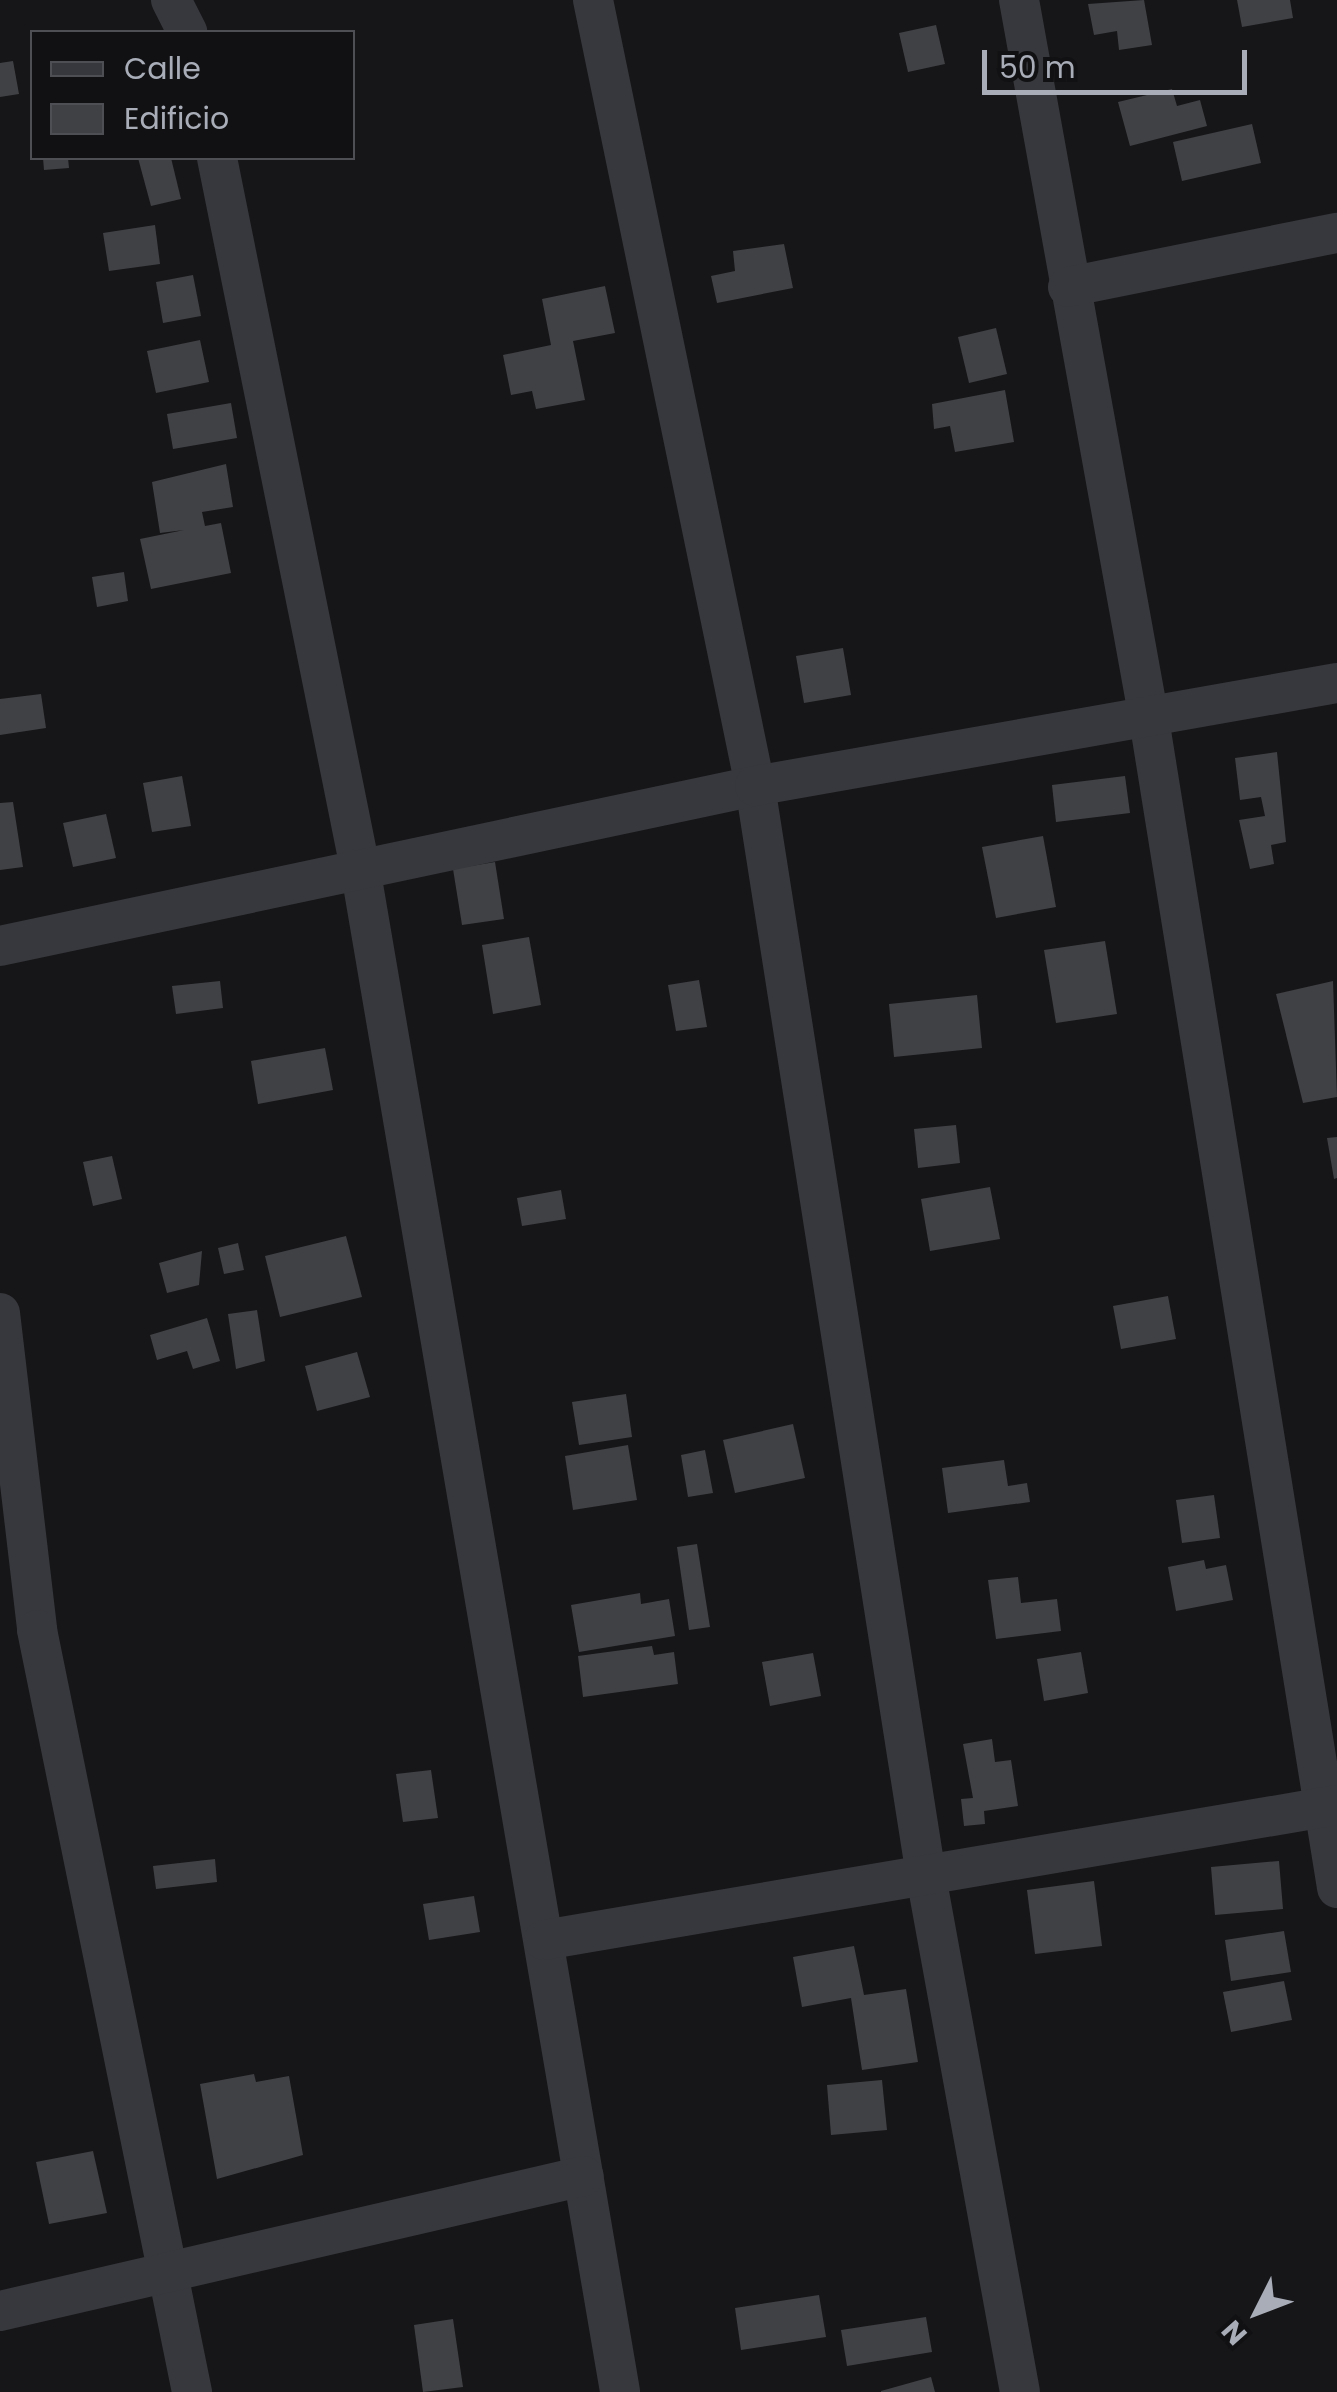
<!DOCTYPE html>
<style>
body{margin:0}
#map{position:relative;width:1337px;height:2392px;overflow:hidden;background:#161618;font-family:Poppins,sans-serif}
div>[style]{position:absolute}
.building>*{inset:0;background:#404145}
.minor>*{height:40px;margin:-20px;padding:0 20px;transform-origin:20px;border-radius:20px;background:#37383d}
span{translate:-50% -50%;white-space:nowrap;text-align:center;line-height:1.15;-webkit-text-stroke:10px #111113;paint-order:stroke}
.legend{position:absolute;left:30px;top:30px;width:325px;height:130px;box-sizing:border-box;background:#111113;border:2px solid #4d4f55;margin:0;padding:12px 18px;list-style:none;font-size:30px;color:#a8adb8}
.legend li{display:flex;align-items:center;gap:20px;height:50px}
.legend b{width:50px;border:2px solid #4d4f55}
.north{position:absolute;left:1207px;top:2262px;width:100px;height:100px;-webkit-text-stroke:8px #111113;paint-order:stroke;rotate:228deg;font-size:28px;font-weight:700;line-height:40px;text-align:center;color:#a8adb8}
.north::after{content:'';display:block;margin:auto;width:35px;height:45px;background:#a8adb8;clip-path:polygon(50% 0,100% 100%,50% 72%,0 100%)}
.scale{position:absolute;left:982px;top:50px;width:265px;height:45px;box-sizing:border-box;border:5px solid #a8adb8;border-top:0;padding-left:12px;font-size:30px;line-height:35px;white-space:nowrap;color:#a8adb8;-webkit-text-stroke:8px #111113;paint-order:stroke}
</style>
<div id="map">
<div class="building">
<i style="clip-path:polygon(1144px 0,1152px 45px,1119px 50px,1117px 31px,1094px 35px,1088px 4px)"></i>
<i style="clip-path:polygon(1237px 0,1290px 0,1293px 18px,1242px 27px)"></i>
<i style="clip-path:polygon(936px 25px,945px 64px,908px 72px,899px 33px)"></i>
<i style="clip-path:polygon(13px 61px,19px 94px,0 97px,0 63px)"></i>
<i style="clip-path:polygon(1172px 89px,1177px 106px,1200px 100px,1207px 126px,1130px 146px,1118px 102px)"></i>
<i style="clip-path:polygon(1252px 124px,1261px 163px,1182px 181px,1173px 142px)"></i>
<i style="clip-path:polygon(43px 158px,68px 158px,69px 168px,44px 170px)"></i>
<i style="clip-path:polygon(138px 158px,171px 158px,181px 199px,151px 206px)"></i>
<i style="clip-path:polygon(155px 225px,160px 264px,109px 271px,103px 233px)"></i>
<i style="clip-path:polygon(784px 244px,793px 288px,717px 303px,711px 276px,735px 271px,733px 251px)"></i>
<i style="clip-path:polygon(193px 275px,201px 316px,163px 323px,156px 282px)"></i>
<i style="clip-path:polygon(605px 286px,615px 333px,573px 341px,585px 400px,536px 409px,532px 391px,511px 395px,503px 355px,551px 345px,542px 299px)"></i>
<i style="clip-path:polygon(996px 328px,1007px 374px,969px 383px,958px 337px)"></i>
<i style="clip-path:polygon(200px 340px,209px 382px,156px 393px,147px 351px)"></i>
<i style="clip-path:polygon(1005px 390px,1014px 442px,955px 452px,950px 426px,934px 429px,932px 404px)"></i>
<i style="clip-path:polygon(231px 403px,237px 438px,173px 449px,167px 414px)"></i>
<i style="clip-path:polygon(226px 464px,233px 507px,202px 512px,205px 526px,221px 523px,231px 573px,151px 589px,140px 539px,184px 530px,160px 533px,152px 482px)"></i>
<i style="clip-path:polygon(124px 572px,128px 601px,97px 607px,92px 577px)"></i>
<i style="clip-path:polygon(843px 648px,851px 695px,804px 703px,796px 656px)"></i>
<i style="clip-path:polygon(41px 694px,46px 728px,0 735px,0 699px)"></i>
<i style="clip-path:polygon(1277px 752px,1286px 842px,1271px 845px,1274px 864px,1250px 869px,1239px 820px,1265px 816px,1261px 797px,1240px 800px,1235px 758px)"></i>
<i style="clip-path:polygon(182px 776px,191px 826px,152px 832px,143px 783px)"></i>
<i style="clip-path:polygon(1125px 776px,1130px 813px,1056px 822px,1052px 785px)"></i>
<i style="clip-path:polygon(13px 802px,23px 867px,0 870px,0 803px)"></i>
<i style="clip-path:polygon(106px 814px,116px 858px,73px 867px,63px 823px)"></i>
<i style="clip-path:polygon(1043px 836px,1056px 907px,996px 918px,982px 847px)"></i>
<i style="clip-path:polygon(495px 862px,504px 919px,462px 925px,453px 869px)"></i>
<i style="clip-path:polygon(529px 937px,541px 1005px,493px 1014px,482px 945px)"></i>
<i style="clip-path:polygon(1105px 941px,1117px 1014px,1056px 1023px,1044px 950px)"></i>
<i style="clip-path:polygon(699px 980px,707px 1027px,676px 1031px,668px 985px)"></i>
<i style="clip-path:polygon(220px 981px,223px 1008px,176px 1014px,172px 986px)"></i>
<i style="clip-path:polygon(1333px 981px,1337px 1097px,1303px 1103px,1276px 994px)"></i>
<i style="clip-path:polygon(977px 995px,982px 1048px,894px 1057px,889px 1004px)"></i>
<i style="clip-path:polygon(325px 1048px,333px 1090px,258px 1104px,251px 1061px)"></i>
<i style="clip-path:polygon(956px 1125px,960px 1163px,918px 1168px,914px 1129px)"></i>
<i style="clip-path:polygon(1337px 1137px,1337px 1178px,1334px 1179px,1327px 1138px)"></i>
<i style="clip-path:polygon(112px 1156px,122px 1199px,93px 1206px,83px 1162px)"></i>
<i style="clip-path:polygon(990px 1187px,1000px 1239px,930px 1251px,921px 1199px)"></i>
<i style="clip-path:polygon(561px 1190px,566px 1219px,522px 1226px,517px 1198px)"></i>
<i style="clip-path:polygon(346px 1236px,362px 1297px,280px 1317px,265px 1256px)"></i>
<i style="clip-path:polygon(238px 1243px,244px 1270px,224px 1274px,218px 1248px)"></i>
<i style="clip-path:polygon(202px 1251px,199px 1285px,167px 1293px,159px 1263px)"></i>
<i style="clip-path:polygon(1168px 1296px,1176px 1339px,1121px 1349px,1113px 1306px)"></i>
<i style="clip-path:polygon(257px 1310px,265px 1361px,236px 1369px,228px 1314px)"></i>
<i style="clip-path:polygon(207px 1318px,220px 1361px,193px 1369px,187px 1351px,157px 1360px,150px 1335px)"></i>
<i style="clip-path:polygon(357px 1352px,370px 1397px,317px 1411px,305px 1366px)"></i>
<i style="clip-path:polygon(626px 1394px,632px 1437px,579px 1445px,572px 1402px)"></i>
<i style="clip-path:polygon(793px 1424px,805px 1478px,735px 1493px,723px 1440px)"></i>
<i style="clip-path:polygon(628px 1445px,637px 1500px,573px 1510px,565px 1456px)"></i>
<i style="clip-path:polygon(705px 1450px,713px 1493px,688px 1497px,681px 1455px)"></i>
<i style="clip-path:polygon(1004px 1460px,1008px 1486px,1027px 1483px,1030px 1502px,948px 1513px,942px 1468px)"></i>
<i style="clip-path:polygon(1214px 1495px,1220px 1538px,1182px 1543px,1176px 1500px)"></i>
<i style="clip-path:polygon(697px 1544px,710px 1627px,689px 1630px,677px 1547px)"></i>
<i style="clip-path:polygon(1204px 1560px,1206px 1569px,1226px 1565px,1233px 1600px,1176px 1611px,1168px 1567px)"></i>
<i style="clip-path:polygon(1018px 1577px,1021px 1603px,1057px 1599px,1061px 1631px,996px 1639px,988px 1580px)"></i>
<i style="clip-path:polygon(640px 1593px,641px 1604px,669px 1599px,675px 1636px,579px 1652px,571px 1605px)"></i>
<i style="clip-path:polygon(652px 1646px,654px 1655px,674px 1652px,678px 1684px,583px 1697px,578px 1656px)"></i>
<i style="clip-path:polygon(1081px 1652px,1088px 1693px,1044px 1701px,1037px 1659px)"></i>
<i style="clip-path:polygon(813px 1653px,821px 1696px,770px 1706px,762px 1662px)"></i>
<i style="clip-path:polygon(992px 1739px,995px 1762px,1011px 1760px,1018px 1806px,984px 1811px,985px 1824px,964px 1826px,961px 1799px,973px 1798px,963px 1744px)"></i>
<i style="clip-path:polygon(431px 1770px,438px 1818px,403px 1822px,396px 1774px)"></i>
<i style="clip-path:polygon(215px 1859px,217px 1882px,156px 1889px,153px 1866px)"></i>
<i style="clip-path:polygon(1279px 1861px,1283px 1909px,1215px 1915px,1211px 1867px)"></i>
<i style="clip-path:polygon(1094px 1881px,1102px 1946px,1035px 1954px,1027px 1890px)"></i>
<i style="clip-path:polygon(474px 1896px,480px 1932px,429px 1940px,423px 1904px)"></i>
<i style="clip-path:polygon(1284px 1931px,1291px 1972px,1231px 1981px,1225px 1940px)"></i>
<i style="clip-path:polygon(854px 1946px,864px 1995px,906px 1989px,918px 2062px,862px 2070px,851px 1998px,802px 2007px,793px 1957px)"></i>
<i style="clip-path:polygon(1284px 1981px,1292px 2020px,1231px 2032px,1223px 1992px)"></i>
<i style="clip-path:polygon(254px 2074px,256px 2082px,289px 2076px,303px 2155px,217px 2179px,200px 2084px)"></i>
<i style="clip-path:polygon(882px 2080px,887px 2130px,831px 2135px,827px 2085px)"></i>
<i style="clip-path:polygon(93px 2151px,107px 2213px,49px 2224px,36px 2162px)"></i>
<i style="clip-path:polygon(819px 2295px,826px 2337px,741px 2350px,735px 2308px)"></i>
<i style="clip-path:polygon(926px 2317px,932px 2352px,847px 2366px,841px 2330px)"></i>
<i style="clip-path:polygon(453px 2319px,463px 2387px,423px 2392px,414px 2325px)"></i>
<i style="clip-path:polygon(931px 2377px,935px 2392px,881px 2392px,881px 2391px)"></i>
</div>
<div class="minor">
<i style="left:171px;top:0;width:36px;rotate:63deg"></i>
<i style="left:593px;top:0;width:803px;rotate:78.35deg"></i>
<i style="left:755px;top:786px;width:1103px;rotate:81.08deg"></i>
<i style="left:926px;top:1876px;width:524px;rotate:79.68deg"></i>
<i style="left:1019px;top:0;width:731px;rotate:79.75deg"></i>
<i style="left:1149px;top:719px;width:1184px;rotate:80.86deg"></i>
<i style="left:217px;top:158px;width:729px;rotate:78.61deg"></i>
<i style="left:361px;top:873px;width:1541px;rotate:80.32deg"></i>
<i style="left:1068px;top:287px;width:274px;rotate:-11.4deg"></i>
<i style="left:0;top:946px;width:772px;rotate:-11.97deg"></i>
<i style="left:755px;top:786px;width:591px;rotate:-10.04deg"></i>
<i style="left:0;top:1313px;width:319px;rotate:83.3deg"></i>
<i style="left:37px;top:1630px;width:778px;rotate:78.5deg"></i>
<i style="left:544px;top:1940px;width:804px;rotate:-9.66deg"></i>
<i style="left:0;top:2311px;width:599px;rotate:-13.02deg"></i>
</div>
<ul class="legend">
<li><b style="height:12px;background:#37383d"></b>Calle</li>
<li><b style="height:28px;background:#404145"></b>Edificio</li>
</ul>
<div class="north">N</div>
<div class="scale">50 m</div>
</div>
